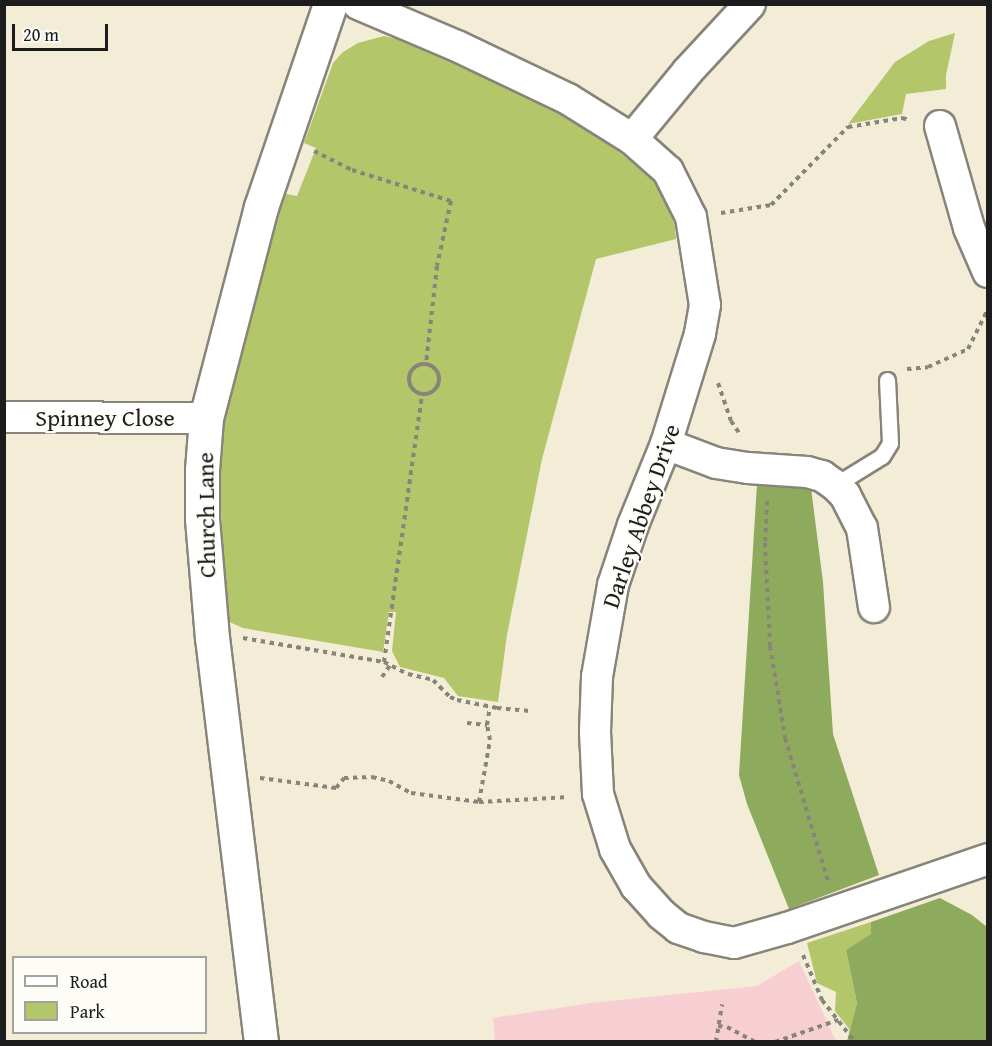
<!DOCTYPE html>
<style>
body{margin:0}
#map{position:relative;width:992px;height:1046px;overflow:hidden;background:#f3edd8;font-family:"Gentium Book Plus",serif}
div>[style]{position:absolute}
.built>*{inset:0;background:#f7cfd3}
.green>*{inset:0;background:#b3c669}
.forest>*{inset:0;background:#8eab5d}
.path>*{height:4px;margin-top:-2px;transform-origin:0;background:repeating-linear-gradient(90deg,#88847a 0 4.5px,transparent 0 9px)}
.path>.ring{margin:-2px;padding:0;box-sizing:content-box;background:none;border:4px solid #88847a;border-radius:50%}
.roads{filter:drop-shadow(2px 0 #88847a) drop-shadow(-2px 0 #88847a) drop-shadow(0 2px #88847a) drop-shadow(0 -2px #88847a)}
.service>*{height:15px;margin:-7.5px;padding:0 7.5px;transform-origin:7.5px;border-radius:7.5px;background:#fff}
.minor>*{height:30px;margin:-15px;padding:0 15px;transform-origin:15px;border-radius:15px;background:#fff}
.tertiary>*{height:33px;margin:-16.5px;padding:0 16.5px;transform-origin:16.5px;border-radius:16.5px;background:#fff}
span{translate:-50% -50%;white-space:nowrap;text-align:center;line-height:1.15;-webkit-text-stroke:4.5px #fdfcf7;paint-order:stroke}
.street-label{font-size:24px;color:#1c1c1c}
.frame{position:absolute;inset:0;border:6px solid #1c1c1c;pointer-events:none}
.legend{position:absolute;left:12px;top:956px;width:195px;height:78px;box-sizing:border-box;background:#fdfcf7;border:2px solid #a3a29f;margin:0;padding:8px 10px;list-style:none;font-size:18px;color:#1c1c1c}
.legend li{display:flex;align-items:center;gap:12px;height:30px}
.legend b{width:30px;border:2px solid #a3a29f}
.scale{position:absolute;left:12px;top:24px;width:96px;height:27px;box-sizing:border-box;border:3px solid #1c1c1c;border-top:0;padding-left:8px;font-size:18px;line-height:21px;white-space:nowrap;color:#1c1c1c;-webkit-text-stroke:4px #fdfcf7;paint-order:stroke}
</style>
<div id="map">
<div class="built">
<i style="clip-path:polygon(799px 961px,836px 1041px,495px 1041px,493px 1018px,590px 1003px,757px 986px)"></i>
</div>
<div class="green">
<i style="clip-path:polygon(955px 33px,946px 75px,946px 89px,906px 94px,902px 114px,848px 124px,895px 62px,929px 41px)"></i>
<i style="clip-path:polygon(384px 36px,419px 44px,569px 115px,604px 139px,650px 178px,662px 192px,675px 226px,676px 239px,596px 259px,542px 459px,507px 635px,498px 702px,458px 696px,444px 678px,400px 667px,392px 651px,396px 612px,389px 612px,383px 652px,243px 628px,227px 621px,219px 473px,220px 434px,225px 400px,281px 193px,297px 196px,316px 148px,304px 143px,333px 63px,343px 52px,358px 43px)"></i>
<i style="clip-path:polygon(871px 922px,872px 934px,846px 950px,857px 1003px,850px 1030px,835px 1011px,836px 992px,817px 983px,807px 943px)"></i>
</div>
<div class="forest">
<i style="clip-path:polygon(757px 484px,811px 488px,823px 582px,833px 734px,879px 875px,789px 909px,747px 804px,739px 775px)"></i>
<i style="clip-path:polygon(940px 898px,972px 915px,987px 927px,987px 1041px,847px 1041px,857px 1003px,846px 950px,871px 934px,871px 922px)"></i>
</div>
<div class="path">
<i style="left:314px;top:151px;width:42px;rotate:26.6deg"></i>
<i style="left:352px;top:170px;width:104px;rotate:17.4deg"></i>
<i style="left:451px;top:201px;width:66px;rotate:102.2deg"></i>
<i style="left:437px;top:266px;width:99px;rotate:96.4deg"></i>
<i style="left:721px;top:213px;width:51px;rotate:-9.1deg"></i>
<i style="left:771px;top:205px;width:110px;rotate:-45.4deg"></i>
<i style="left:848px;top:127px;width:55px;rotate:-9.5deg"></i>
<i style="left:902px;top:118px;width:8px;rotate:14deg"></i>
<i class="ring" style="left:409px;top:364px;width:26px;height:26px"></i>
<i style="left:907px;top:369px;width:21px;rotate:-5deg"></i>
<i style="left:928px;top:367px;width:44px;rotate:-24.2deg"></i>
<i style="left:968px;top:349px;width:45px;rotate:-63.4deg"></i>
<i style="left:718px;top:383px;width:40px;rotate:71.1deg"></i>
<i style="left:731px;top:421px;width:18px;rotate:56deg"></i>
<i style="left:767px;top:501px;width:42px;rotate:92.7deg"></i>
<i style="left:765px;top:543px;width:103px;rotate:87.2deg"></i>
<i style="left:770px;top:646px;width:93px;rotate:80.7deg"></i>
<i style="left:785px;top:738px;width:149px;rotate:73.3deg"></i>
<i style="left:243px;top:638px;width:143px;rotate:9.7deg"></i>
<i style="left:384px;top:662px;width:27px;rotate:27deg"></i>
<i style="left:408px;top:674px;width:26px;rotate:13deg"></i>
<i style="left:433px;top:680px;width:24px;rotate:45deg"></i>
<i style="left:450px;top:697px;width:8px;rotate:23deg"></i>
<i style="left:457px;top:700px;width:41px;rotate:11.3deg"></i>
<i style="left:497px;top:708px;width:36px;rotate:5deg"></i>
<i style="left:384px;top:662px;width:271px;rotate:-81.9deg"></i>
<i style="left:382px;top:677px;width:14px;rotate:-56deg"></i>
<i style="left:467px;top:723px;width:20px;rotate:6deg"></i>
<i style="left:260px;top:778px;width:77px;rotate:7.5deg"></i>
<i style="left:336px;top:788px;width:13px;rotate:-51deg"></i>
<i style="left:344px;top:778px;width:28px;rotate:-2deg"></i>
<i style="left:372px;top:777px;width:17px;rotate:13deg"></i>
<i style="left:389px;top:781px;width:25px;rotate:29deg"></i>
<i style="left:411px;top:793px;width:69px;rotate:7.5deg"></i>
<i style="left:479px;top:802px;width:90px;rotate:-3.2deg"></i>
<i style="left:479px;top:802px;width:63px;rotate:-79.9deg"></i>
<i style="left:490px;top:740px;width:15px;rotate:-101deg"></i>
<i style="left:487px;top:725px;width:18px;rotate:-81deg"></i>
<i style="left:803px;top:955px;width:49px;rotate:67.1deg"></i>
<i style="left:822px;top:1000px;width:53px;rotate:51.8deg"></i>
<i style="left:718px;top:1026px;width:9px;rotate:6deg"></i>
<i style="left:727px;top:1027px;width:32px;rotate:28deg"></i>
<i style="left:716px;top:1042px;width:38px;rotate:-81deg"></i>
<i style="left:775px;top:1042px;width:67px;rotate:-19.2deg"></i>
</div>
<div class="roads">
<div class="service">
<i style="left:835px;top:485px;width:55px;rotate:-31.7deg"></i>
<i style="left:882px;top:456px;width:15px;rotate:-58deg"></i>
<i style="left:890px;top:443px;width:63px;rotate:-92.7deg"></i>
</div>
<div class="minor">
<i style="left:358px;top:4px;width:108px;rotate:23deg"></i>
<i style="left:457px;top:46px;width:123px;rotate:25.5deg"></i>
<i style="left:568px;top:99px;width:75px;rotate:32deg"></i>
<i style="left:632px;top:139px;width:48px;rotate:41.6deg"></i>
<i style="left:668px;top:171px;width:51px;rotate:63.4deg"></i>
<i style="left:691px;top:217px;width:89px;rotate:81deg"></i>
<i style="left:705px;top:305px;width:29px;rotate:100deg"></i>
<i style="left:700px;top:334px;width:115px;rotate:107.2deg"></i>
<i style="left:666px;top:444px;width:87px;rotate:112.2deg"></i>
<i style="left:633px;top:525px;width:63px;rotate:108.4deg"></i>
<i style="left:613px;top:585px;width:93px;rotate:99.9deg"></i>
<i style="left:597px;top:677px;width:55px;rotate:92.1deg"></i>
<i style="left:595px;top:732px;width:62px;rotate:87.2deg"></i>
<i style="left:598px;top:794px;width:58px;rotate:72.8deg"></i>
<i style="left:615px;top:849px;width:43px;rotate:60.4deg"></i>
<i style="left:636px;top:886px;width:38px;rotate:48deg"></i>
<i style="left:661px;top:914px;width:22px;rotate:39deg"></i>
<i style="left:678px;top:928px;width:28px;rotate:19deg"></i>
<i style="left:704px;top:937px;width:31px;rotate:11deg"></i>
<i style="left:734px;top:943px;width:55px;rotate:-15.8deg"></i>
<i style="left:787px;top:928px;width:213px;rotate:-18.9deg"></i>
<i style="left:940px;top:126px;width:106px;rotate:74.1deg"></i>
<i style="left:969px;top:228px;width:48px;rotate:66.6deg"></i>
<i style="left:632px;top:139px;width:88px;rotate:-50.5deg"></i>
<i style="left:688px;top:71px;width:91px;rotate:-47.2deg"></i>
<i style="left:4px;top:417px;width:202px;rotate:0.3deg"></i>
<i style="left:666px;top:444px;width:53px;rotate:20.8deg"></i>
<i style="left:716px;top:463px;width:32px;rotate:9deg"></i>
<i style="left:748px;top:468px;width:59px;rotate:3.9deg"></i>
<i style="left:807px;top:472px;width:16px;rotate:15deg"></i>
<i style="left:822px;top:476px;width:16px;rotate:35deg"></i>
<i style="left:835px;top:485px;width:14px;rotate:45deg"></i>
<i style="left:845px;top:495px;width:37px;rotate:63deg"></i>
<i style="left:862px;top:528px;width:80px;rotate:81.4deg"></i>
</div>
<div class="tertiary">
<i style="left:261px;top:1042px;width:407px;rotate:-96.9deg"></i>
<i style="left:212px;top:638px;width:119px;rotate:-94.8deg"></i>
<i style="left:202px;top:519px;width:49px;rotate:-90deg"></i>
<i style="left:202px;top:470px;width:52px;rotate:-85.6deg"></i>
<i style="left:206px;top:418px;width:218px;rotate:-75.4deg"></i>
<i style="left:261px;top:207px;width:214px;rotate:-71.2deg"></i>
</div>
</div>
<div class="street-label">
<span style="left:105px;top:418px">Spinney Close</span>
<span style="left:206px;top:515px;rotate:-91deg">Church Lane</span>
<span style="left:641px;top:516px;rotate:-71deg">Darley Abbey Drive</span>
</div>
<div class="frame"></div>
<ul class="legend">
<li><b style="height:8px;background:#fff"></b>Road</li>
<li><b style="height:16px;background:#b3c669"></b>Park</li>
</ul>
<div class="scale">20 m</div>
</div>
